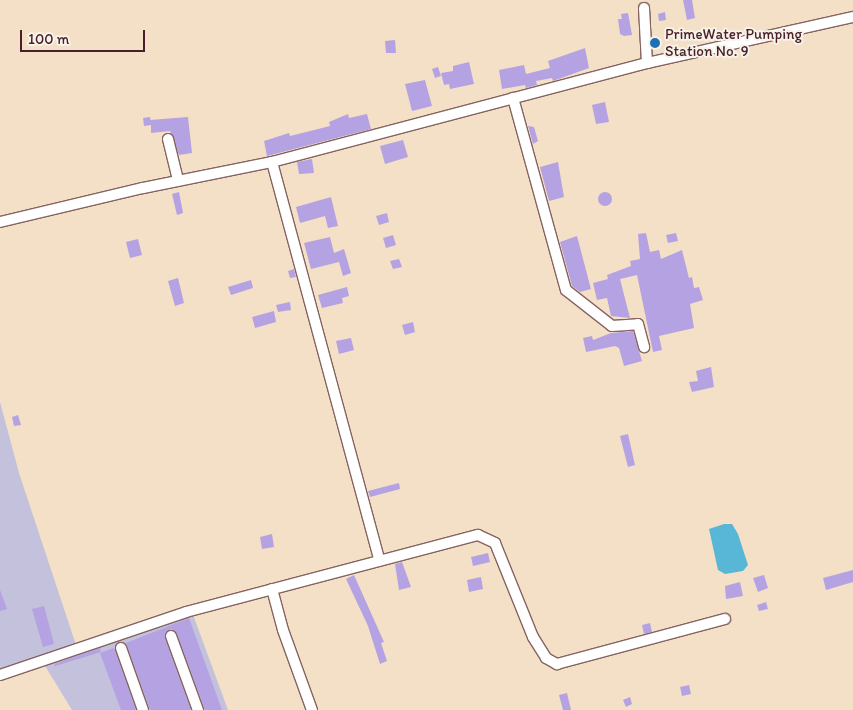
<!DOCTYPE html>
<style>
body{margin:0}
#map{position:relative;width:853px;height:710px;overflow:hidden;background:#f3e0c6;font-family:Itim,sans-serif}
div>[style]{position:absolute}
.industrial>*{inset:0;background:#c3c1db}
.water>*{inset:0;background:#58b7d6}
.building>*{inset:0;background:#b5a2e2}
.round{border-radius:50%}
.roads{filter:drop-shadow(1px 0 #856361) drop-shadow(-1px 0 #856361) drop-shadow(0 1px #856361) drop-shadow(0 -1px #856361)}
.minor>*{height:10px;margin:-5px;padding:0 5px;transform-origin:5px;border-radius:5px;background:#fff}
.dots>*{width:14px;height:14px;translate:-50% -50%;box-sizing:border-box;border:2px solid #f7f3e8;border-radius:50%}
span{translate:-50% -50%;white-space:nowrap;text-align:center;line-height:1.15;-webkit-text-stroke:4px #f7f3e8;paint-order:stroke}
.poi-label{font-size:15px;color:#4a1f2b}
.left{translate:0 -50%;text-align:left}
.scale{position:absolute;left:20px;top:30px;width:125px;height:22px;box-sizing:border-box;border:2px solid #4a1f2b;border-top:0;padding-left:6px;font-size:15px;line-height:18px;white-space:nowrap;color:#4a1f2b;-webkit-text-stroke:4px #f7f3e8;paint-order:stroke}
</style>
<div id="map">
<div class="industrial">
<i style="clip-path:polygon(0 402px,19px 473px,76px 645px,0 671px)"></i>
<i style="clip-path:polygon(192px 612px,228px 710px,72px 710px,42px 661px)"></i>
</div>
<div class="water">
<i style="clip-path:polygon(724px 524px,732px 524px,738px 534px,748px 565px,743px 571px,725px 574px,718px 570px,709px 529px)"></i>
</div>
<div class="building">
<i style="clip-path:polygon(683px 0,692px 0,695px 18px,687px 20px)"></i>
<i style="clip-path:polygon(665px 12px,666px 20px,659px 21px,658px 14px)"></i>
<i style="clip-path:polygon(628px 13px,632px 35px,624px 36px,620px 34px,618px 19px,622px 19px,621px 14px)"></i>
<i style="clip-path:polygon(395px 40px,396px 53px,386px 53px,385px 41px)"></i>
<i style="clip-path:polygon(585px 48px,589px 68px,553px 81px,552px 78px,536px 81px,537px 85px,526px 88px,525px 85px,502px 89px,499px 70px,524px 65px,526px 74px,550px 68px,548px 61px)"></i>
<i style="clip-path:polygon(469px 62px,474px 84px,450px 89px,449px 84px,444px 85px,441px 73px,453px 71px,453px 66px)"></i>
<i style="clip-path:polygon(438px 67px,441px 76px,435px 78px,432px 69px)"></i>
<i style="clip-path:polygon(425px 80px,432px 106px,412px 111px,405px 84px)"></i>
<i style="clip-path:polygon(605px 102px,609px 122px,596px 124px,592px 105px)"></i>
<i style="clip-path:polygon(348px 114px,349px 118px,367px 114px,371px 129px,267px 156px,264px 141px,289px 133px,290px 136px,330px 126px,329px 122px)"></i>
<i style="clip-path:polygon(150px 117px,151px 124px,150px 120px,188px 117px,192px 153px,179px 155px,170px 131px,151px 133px,151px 125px,144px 126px,143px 118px)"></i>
<i style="clip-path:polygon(528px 126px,534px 127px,538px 141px,533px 144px)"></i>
<i style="clip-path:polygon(403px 140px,408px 157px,385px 164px,380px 146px)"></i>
<i style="clip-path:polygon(312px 159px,314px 173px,299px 174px,297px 162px)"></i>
<i style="clip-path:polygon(558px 162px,564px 197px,549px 201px,540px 167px)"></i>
<i class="round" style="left:598px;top:192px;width:14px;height:14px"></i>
<i style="clip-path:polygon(179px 192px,183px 213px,177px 215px,172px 194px)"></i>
<i style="clip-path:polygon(331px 197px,338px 226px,328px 228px,325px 216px,300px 223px,296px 207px)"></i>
<i style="clip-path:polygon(387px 213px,389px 222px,379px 225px,376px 216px)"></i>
<i style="clip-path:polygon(646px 233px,650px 252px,659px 250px,661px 259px,682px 250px,689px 278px,692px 277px,694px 288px,699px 287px,703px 300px,690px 304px,694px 328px,659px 336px,662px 350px,653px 352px,637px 275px,620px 279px,630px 318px,611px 316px,607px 298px,597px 300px,593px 283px,608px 279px,607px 275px,631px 266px,630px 261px,640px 259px,638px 234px)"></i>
<i style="clip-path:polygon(676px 233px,678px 241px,668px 243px,666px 235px)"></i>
<i style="clip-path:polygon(393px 235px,396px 245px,386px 248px,383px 238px)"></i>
<i style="clip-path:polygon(577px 236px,591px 289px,580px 292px,572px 286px,560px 242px)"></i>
<i style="clip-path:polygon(330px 237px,334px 253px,344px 249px,351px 273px,343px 276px,339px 262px,311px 269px,304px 243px)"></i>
<i style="clip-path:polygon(138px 239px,142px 255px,130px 258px,126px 242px)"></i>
<i style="clip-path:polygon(399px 259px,402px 267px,393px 269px,390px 261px)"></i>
<i style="clip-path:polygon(294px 269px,296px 277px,290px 278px,288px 271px)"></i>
<i style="clip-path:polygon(178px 278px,184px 303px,175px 306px,168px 281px)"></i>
<i style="clip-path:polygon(251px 280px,253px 288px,231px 295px,228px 287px)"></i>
<i style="clip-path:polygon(347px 287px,349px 296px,342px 298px,343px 303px,322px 308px,318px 295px)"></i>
<i style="clip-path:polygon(290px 302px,291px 310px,278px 312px,276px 305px)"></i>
<i style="clip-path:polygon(274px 311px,276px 322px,255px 328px,252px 317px)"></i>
<i style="clip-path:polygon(413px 322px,415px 332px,405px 335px,402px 325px)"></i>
<i style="clip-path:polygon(633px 331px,642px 361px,624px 366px,619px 348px,615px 346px,586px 352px,583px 338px,592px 336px,593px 340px,611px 333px)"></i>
<i style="clip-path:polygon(351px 338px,354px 350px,339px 354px,336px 341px)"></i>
<i style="clip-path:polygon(711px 367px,714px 387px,692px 392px,689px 382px,698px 381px,696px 371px)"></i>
<i style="clip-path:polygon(18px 415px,21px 425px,14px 426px,12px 417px)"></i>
<i style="clip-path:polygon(628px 434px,635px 465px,628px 467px,620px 436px)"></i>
<i style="clip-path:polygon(399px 483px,400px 489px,370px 497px,368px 491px)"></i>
<i style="clip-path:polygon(272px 534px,274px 547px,262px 549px,260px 537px)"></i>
<i style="clip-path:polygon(488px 553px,490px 562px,473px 566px,471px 557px)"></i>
<i style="clip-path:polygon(402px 562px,411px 587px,399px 590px,395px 564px)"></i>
<i style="clip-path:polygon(853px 570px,853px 582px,826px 590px,823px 578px)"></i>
<i style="clip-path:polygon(354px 575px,384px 642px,381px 643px,387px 661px,380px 664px,368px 626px,346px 579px)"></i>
<i style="clip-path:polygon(764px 575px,768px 588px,758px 592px,753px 578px)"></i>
<i style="clip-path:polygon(481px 577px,483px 589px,469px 592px,467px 580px)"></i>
<i style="clip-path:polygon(740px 582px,743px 596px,726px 599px,725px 586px)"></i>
<i style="clip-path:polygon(0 590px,7px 609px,0 611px)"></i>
<i style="clip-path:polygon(766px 602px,768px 609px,759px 611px,757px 605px)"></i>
<i style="clip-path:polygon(44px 606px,54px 644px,43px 647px,32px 609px)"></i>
<i style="clip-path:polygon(189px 618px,222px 710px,205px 710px,177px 634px,172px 629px,165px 632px,165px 638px,191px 710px,150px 710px,126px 643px)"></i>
<i style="clip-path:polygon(650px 623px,652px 632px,644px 634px,642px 625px)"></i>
<i style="clip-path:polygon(100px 648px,101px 652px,55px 666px,54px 664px)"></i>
<i style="clip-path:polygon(114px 648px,115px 650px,136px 710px,121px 710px,100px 653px)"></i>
<i style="clip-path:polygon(689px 685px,691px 694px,682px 696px,680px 687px)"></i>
<i style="clip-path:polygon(567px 693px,571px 710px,563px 710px,559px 695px)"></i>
<i style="clip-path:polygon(630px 697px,632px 704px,626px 707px,623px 700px)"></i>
</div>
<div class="roads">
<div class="minor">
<i style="left:644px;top:8px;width:55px;rotate:86.9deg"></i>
<i style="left:513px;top:98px;width:199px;rotate:74.6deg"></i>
<i style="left:566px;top:290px;width:58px;rotate:38deg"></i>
<i style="left:612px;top:326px;width:26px;rotate:-4deg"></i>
<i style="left:638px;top:324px;width:24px;rotate:75deg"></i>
<i style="left:168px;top:139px;width:42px;rotate:76.3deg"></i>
<i style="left:272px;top:162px;width:413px;rotate:74.9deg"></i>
<i style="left:0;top:222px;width:147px;rotate:-13.4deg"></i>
<i style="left:143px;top:188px;width:132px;rotate:-11.4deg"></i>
<i style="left:272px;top:162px;width:388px;rotate:-14.8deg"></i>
<i style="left:647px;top:63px;width:211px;rotate:-12.6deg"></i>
<i style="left:272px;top:589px;width:42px;rotate:75deg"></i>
<i style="left:283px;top:630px;width:85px;rotate:70.1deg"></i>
<i style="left:171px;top:636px;width:79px;rotate:70deg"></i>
<i style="left:121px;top:648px;width:66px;rotate:70.5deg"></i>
<i style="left:0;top:675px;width:196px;rotate:-18.7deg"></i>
<i style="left:186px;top:612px;width:302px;rotate:-14.8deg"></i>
<i style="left:478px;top:535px;width:19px;rotate:25deg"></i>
<i style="left:495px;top:543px;width:101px;rotate:68deg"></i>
<i style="left:533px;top:637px;width:25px;rotate:58deg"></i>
<i style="left:546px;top:658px;width:13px;rotate:29deg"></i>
<i style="left:557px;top:664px;width:174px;rotate:-15deg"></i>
</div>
</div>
<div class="dots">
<i style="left:655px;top:43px;background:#1f6fb2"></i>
</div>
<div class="poi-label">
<span class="left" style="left:665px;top:43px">PrimeWater Pumping<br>Station No. 9</span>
</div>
<div class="scale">100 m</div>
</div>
